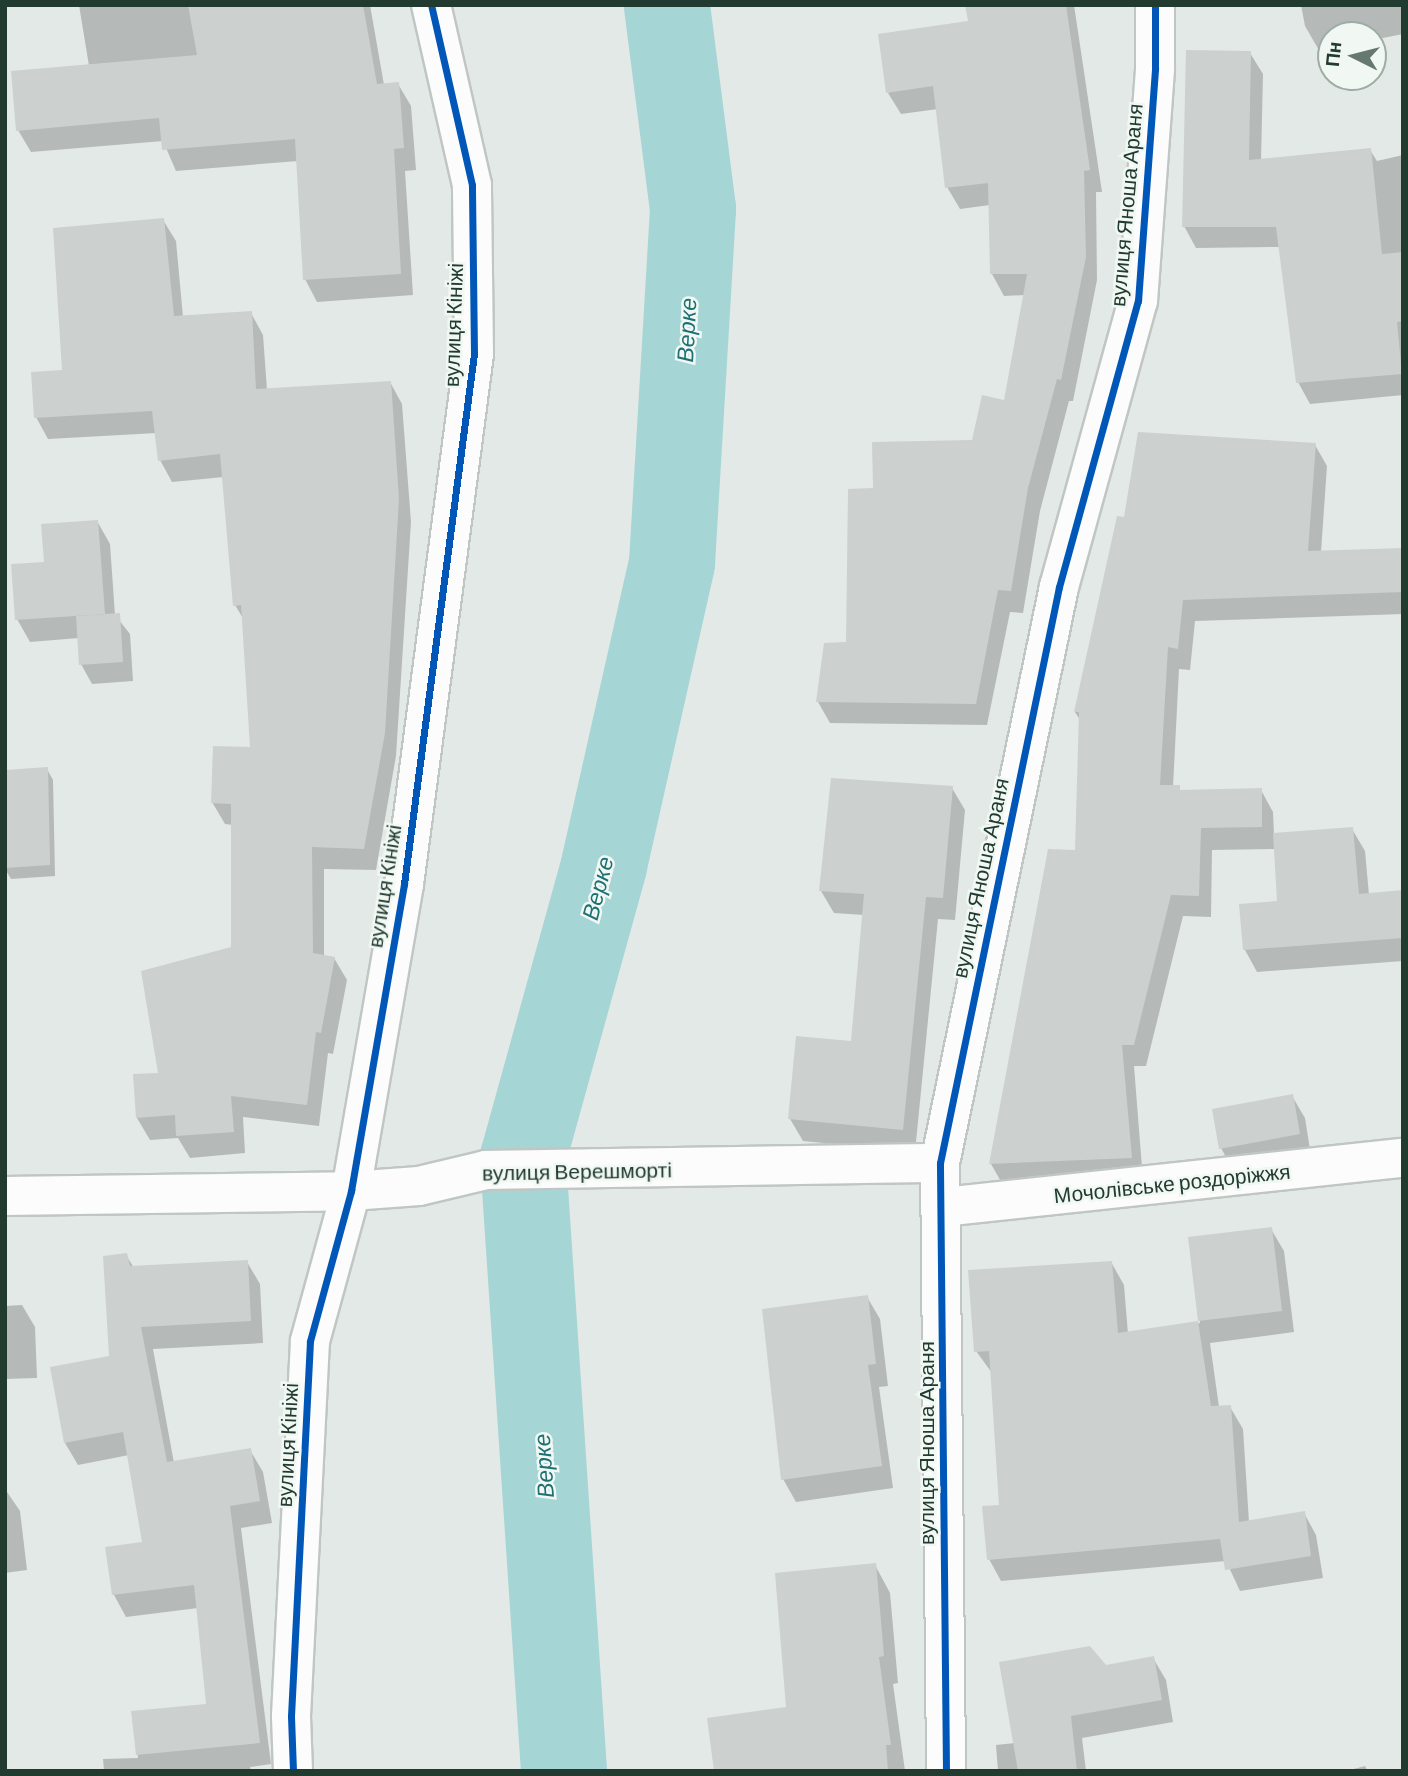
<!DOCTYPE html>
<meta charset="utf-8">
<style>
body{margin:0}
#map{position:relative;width:1408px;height:1776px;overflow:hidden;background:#e3e9e6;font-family:Barlow,sans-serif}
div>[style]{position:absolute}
.shadow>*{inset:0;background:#0003}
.river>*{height:86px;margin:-43px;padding:0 43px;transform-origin:43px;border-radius:43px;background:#a5d5d5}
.building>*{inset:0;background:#ccd1cf}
.roads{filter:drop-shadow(2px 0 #c0c6c3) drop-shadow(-2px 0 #c0c6c3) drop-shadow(0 2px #c0c6c3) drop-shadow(0 -2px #c0c6c3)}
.minor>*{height:38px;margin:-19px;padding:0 19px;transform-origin:19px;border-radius:19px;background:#fbfcfb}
.tertiary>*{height:38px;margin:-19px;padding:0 19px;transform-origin:19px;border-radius:19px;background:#fbfcfb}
.cycleway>*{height:7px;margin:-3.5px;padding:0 3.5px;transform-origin:3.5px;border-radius:3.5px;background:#0057b8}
span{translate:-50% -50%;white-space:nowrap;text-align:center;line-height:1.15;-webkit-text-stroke:5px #f1f8f4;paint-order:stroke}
.street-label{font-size:21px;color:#223b31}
.water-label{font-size:23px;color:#1e7075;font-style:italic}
.frame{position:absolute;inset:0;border:7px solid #223b31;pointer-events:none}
.north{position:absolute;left:1317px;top:21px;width:70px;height:70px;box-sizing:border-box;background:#f1f8f4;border:2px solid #9eaca6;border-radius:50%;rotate:276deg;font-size:19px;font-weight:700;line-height:28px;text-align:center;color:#223b31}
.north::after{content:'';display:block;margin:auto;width:24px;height:32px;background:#667870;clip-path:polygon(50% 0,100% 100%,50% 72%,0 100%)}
</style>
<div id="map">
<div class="shadow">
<i style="clip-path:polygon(79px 5px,370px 5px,384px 85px,398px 84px,411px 106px,416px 170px,405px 171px,413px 295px,317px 302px,305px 279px,298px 161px,176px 171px,163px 141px,31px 152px,18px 130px,89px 66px)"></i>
<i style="clip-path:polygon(967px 5px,1074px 5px,1102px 192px,1096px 192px,1097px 280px,1073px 401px,1069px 401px,1040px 511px,1023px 613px,1010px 612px,987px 725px,830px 723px,818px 702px,848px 644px,875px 490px,973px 441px,1005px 402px,1025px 295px,1004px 296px,992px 274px,990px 205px,960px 209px,947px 187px,938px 109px,901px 114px,888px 93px,970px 23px)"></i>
<i style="clip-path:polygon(1301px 5px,1403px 5px,1403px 34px,1373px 40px,1373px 35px,1331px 35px,1331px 49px,1320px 52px,1305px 26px)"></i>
<i style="clip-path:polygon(1250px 53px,1263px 74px,1261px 161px,1370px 150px,1377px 161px,1403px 155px,1403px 395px,1310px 404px,1298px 382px,1280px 247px,1196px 248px,1184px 226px)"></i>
<i style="clip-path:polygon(163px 220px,176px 241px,183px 317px,251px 313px,263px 335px,267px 390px,390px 382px,402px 404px,411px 522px,396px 756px,376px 870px,324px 869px,324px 957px,334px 958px,347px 980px,333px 1054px,328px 1053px,319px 1126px,243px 1117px,245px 1153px,190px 1158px,178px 1138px,150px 1140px,137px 1118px,233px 948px,233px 825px,225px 824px,212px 802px,252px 749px,244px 620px,235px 605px,224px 477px,172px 482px,160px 460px,157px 433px,48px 439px,36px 417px)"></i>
<i style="clip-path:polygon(1315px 445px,1327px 466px,1321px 552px,1403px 550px,1403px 614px,1195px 621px,1190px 670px,1179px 669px,1173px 787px,1182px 792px,1261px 790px,1273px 812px,1274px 835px,1352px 829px,1365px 851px,1369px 895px,1403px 892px,1403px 961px,1257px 972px,1245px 950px,1241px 905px,1279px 902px,1276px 849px,1212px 850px,1211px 917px,1183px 916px,1146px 1066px,1134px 1066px,1143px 1180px,1003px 1185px,991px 1164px,1076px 852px,1080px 720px,1075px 712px,1126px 519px)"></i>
<i style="clip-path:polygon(97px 521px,110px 544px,115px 615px,130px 634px,133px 681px,92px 684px,81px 664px,79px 638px,30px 642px,17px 619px,46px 563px)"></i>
<i style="clip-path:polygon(47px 769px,53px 780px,55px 876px,11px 879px,5px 869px,5px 771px)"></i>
<i style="clip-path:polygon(952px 788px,965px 810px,955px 920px,938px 919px,915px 1152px,803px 1141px,790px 1119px,852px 1043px,864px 915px,834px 913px,821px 891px)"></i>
<i style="clip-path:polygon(1292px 1096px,1305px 1118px,1311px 1156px,1233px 1170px,1221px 1148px)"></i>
<i style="clip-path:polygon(1271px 1229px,1284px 1251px,1294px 1332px,1210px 1343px,1219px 1407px,1230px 1407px,1243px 1429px,1249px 1522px,1304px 1513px,1316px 1535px,1323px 1578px,1240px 1591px,1226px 1561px,1001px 1581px,989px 1559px,1001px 1507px,992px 1373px,976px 1351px,1111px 1262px,1124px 1285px,1128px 1334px,1200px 1323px,1190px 1239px)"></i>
<i style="clip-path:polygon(126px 1255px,134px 1268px,247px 1262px,260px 1284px,263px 1343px,153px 1349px,174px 1463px,250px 1450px,263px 1472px,272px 1523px,241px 1528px,271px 1764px,250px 1767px,251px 1771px,104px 1771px,103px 1759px,138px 1758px,133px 1713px,208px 1705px,198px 1608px,126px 1617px,114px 1595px,107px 1548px,144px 1544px,129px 1455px,78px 1465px,65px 1443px,110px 1358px)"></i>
<i style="clip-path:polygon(867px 1297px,880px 1319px,888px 1386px,879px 1387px,893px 1488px,796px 1502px,783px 1479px)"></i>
<i style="clip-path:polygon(22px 1305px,35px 1327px,37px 1378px,5px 1379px,5px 1306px)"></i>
<i style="clip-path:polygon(5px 1489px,20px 1511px,27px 1570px,5px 1573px)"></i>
<i style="clip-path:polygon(875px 1565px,890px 1593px,898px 1683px,893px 1684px,905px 1771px,717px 1771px,788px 1708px)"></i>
<i style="clip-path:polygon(1153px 1658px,1166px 1680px,1173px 1722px,1082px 1738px,1086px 1771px,998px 1771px,996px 1745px,1015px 1743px)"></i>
<i style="clip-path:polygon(1365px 1766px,1368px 1771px,1346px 1771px)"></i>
</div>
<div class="river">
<i style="left:564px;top:1771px;width:614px;rotate:-93.83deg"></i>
<i style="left:523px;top:1158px;width:304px;rotate:-74.5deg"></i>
<i style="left:604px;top:865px;width:310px;rotate:-77.3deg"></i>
<i style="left:672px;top:563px;width:355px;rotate:-86.6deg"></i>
<i style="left:693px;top:209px;width:206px;rotate:-97.3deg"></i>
</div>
<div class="building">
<i style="clip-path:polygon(188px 5px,363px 5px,377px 84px,399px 82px,404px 148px,394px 149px,401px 274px,303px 280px,295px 139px,162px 150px,159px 118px,16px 131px,11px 71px,197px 55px)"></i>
<i style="clip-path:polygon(965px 5px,1066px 5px,1090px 170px,1084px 171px,1086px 257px,1061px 380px,1057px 379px,1028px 488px,1011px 591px,998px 590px,976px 704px,816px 702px,824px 643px,846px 642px,848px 489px,873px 488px,872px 442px,972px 440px,982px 395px,1004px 400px,1027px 274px,990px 274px,988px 183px,945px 188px,933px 86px,886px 93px,878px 34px,968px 21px)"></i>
<i style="clip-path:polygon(1186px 50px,1251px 51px,1249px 160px,1371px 148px,1382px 254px,1403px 252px,1403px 321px,1397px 322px,1402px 374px,1296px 383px,1276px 227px,1182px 227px)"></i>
<i style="clip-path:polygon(164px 218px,174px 316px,252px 311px,256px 389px,391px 381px,399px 499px,385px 733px,364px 849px,312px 847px,313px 953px,335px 957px,321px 1033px,316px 1032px,307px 1105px,231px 1096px,234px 1132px,176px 1136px,175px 1115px,136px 1118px,133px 1074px,158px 1073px,141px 971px,231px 947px,231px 804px,211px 803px,213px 746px,250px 747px,241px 605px,233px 606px,220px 454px,158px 461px,152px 411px,34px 418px,31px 372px,62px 370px,53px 228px)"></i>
<i style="clip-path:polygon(1138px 432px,1316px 443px,1308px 551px,1403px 548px,1403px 592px,1183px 600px,1178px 649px,1168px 647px,1160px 785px,1180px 785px,1180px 790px,1262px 788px,1262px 827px,1201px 828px,1199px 896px,1171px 895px,1134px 1045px,1122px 1045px,1132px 1158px,989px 1164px,1048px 849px,1075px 850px,1079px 712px,1074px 712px,1117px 516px,1124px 517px)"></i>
<i style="clip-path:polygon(98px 520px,105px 614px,15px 620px,11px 564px,44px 562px,41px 524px)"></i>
<i style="clip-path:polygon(120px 613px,123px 662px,79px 665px,76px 616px)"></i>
<i style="clip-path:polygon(48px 767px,50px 865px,5px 868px,5px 770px)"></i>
<i style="clip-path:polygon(831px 778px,953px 786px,943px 898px,926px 897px,903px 1130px,788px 1119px,796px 1036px,851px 1041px,864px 894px,819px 891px)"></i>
<i style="clip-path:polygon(1353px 827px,1359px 894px,1403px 890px,1403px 938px,1243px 950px,1239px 904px,1277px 901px,1273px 833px)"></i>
<i style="clip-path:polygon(1293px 1094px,1300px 1134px,1219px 1149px,1212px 1109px)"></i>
<i style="clip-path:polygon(1272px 1227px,1282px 1311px,1198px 1321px,1188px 1237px)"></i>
<i style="clip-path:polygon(127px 1253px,130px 1266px,248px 1260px,251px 1321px,141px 1327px,167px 1462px,251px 1448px,260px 1501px,230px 1506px,260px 1743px,136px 1755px,131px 1711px,206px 1704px,194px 1585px,112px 1595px,105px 1547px,142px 1542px,123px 1432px,64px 1443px,50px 1367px,109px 1356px,103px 1256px)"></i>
<i style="clip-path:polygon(1112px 1261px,1118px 1333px,1198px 1321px,1211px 1406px,1231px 1405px,1239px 1522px,1305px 1511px,1311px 1556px,1225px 1570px,1220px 1539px,987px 1560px,982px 1506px,999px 1505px,989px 1351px,974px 1352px,968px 1270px)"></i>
<i style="clip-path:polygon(868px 1295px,876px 1364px,868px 1365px,882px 1466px,781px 1480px,762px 1309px)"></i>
<i style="clip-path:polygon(876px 1563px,884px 1656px,879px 1657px,891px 1745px,886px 1745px,888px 1771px,714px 1771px,707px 1718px,786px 1707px,775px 1573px)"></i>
<i style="clip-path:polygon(1090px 1646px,1106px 1665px,1154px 1656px,1162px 1700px,1071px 1716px,1077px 1771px,1018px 1771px,999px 1662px)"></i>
</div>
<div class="roads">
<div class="minor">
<i style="left:940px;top:1163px;width:608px;rotate:89.43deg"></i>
<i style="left:942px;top:1207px;width:464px;rotate:-6.1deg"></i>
<i style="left:293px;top:1771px;width:55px;rotate:-92.1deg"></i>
<i style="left:291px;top:1716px;width:375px;rotate:-87.1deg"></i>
<i style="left:310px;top:1341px;width:156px;rotate:-74.7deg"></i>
</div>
<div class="tertiary">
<i style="left:351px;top:1191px;width:312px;rotate:-80.2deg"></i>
<i style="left:404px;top:884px;width:535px;rotate:-82.48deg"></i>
<i style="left:474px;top:354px;width:169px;rotate:-90.7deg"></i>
<i style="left:472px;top:185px;width:185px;rotate:-102.8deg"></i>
<i style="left:5px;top:1196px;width:346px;rotate:-0.8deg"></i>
<i style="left:351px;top:1191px;width:68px;rotate:-4.2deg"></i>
<i style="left:419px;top:1186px;width:69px;rotate:-13.4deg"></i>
<i style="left:486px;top:1170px;width:454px;rotate:-0.9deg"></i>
<i style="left:940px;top:1163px;width:588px;rotate:-78.33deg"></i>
<i style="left:1059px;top:587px;width:297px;rotate:-74.6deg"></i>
<i style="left:1138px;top:301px;width:234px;rotate:-85.8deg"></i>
<i style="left:1155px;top:68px;width:63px;rotate:-90deg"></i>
</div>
</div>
<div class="cycleway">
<i style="left:293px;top:1771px;width:55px;rotate:-92.1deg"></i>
<i style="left:291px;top:1716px;width:375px;rotate:-87.1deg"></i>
<i style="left:310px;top:1341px;width:156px;rotate:-74.7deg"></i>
<i style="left:351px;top:1191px;width:312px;rotate:-80.2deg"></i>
<i style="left:404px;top:884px;width:535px;rotate:-82.48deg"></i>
<i style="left:474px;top:354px;width:169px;rotate:-90.7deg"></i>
<i style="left:472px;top:185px;width:185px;rotate:-102.8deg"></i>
<i style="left:946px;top:1771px;width:608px;rotate:-90.57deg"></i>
<i style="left:940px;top:1163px;width:588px;rotate:-78.33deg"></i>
<i style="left:1059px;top:587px;width:297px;rotate:-74.6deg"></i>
<i style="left:1138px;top:301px;width:234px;rotate:-85.8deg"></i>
<i style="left:1155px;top:68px;width:63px;rotate:-90deg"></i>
</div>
<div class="street-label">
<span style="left:1126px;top:205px;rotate:-85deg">вулиця Яноша Араня</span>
<span style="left:453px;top:325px;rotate:-88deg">вулиця Кініжі</span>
<span style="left:980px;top:878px;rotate:-78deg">вулиця Яноша Араня</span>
<span style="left:384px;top:886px;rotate:-81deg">вулиця Кініжі</span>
<span style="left:577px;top:1171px;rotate:-1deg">вулиця Верешморті</span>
<span style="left:1172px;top:1183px;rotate:-6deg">Мочолівське роздоріжжя</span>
<span style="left:926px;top:1443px;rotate:-90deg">вулиця Яноша Араня</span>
<span style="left:287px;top:1445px;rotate:-87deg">вулиця Кініжі</span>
</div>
<div class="water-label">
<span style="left:686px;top:330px;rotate:-87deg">Верке</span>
<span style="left:597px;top:888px;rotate:-75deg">Верке</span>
<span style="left:543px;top:1466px;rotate:-94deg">Верке</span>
</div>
<div class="frame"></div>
<div class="north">Пн</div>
</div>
